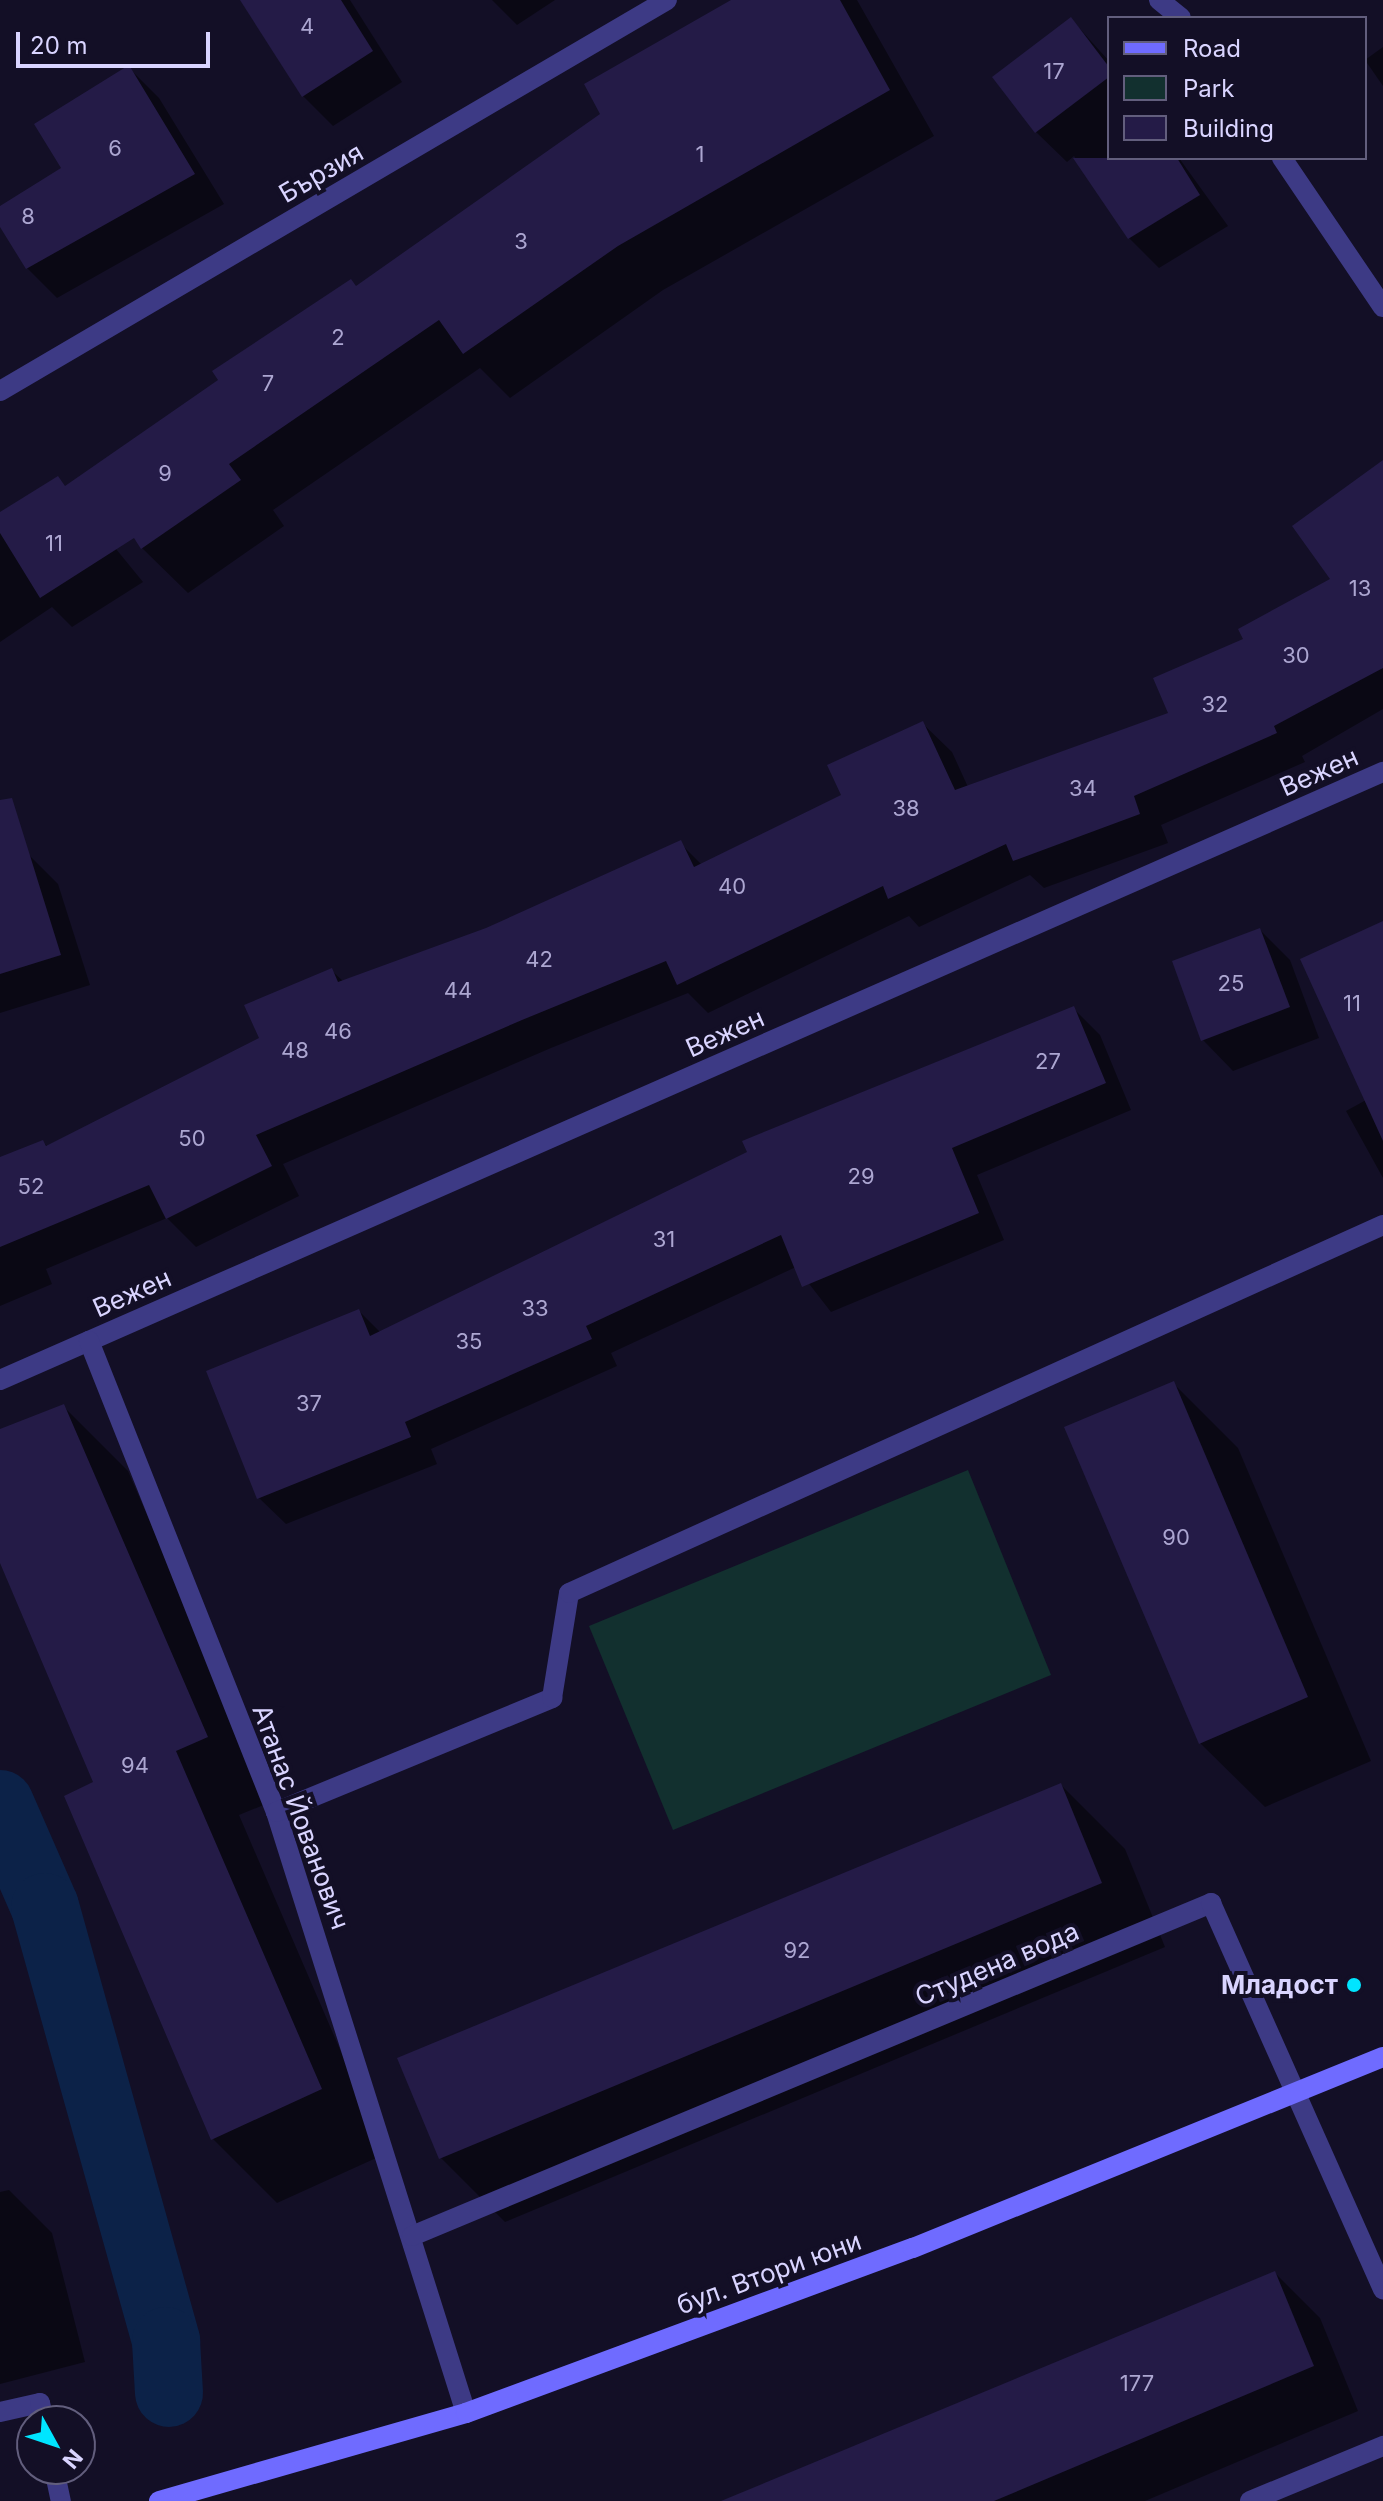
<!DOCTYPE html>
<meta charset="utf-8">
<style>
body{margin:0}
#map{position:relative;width:1383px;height:2501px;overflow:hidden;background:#130f26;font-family:Inter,sans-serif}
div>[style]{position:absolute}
.green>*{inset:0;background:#12302f}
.shadow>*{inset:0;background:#0007}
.canal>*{height:68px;margin:-34px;padding:0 34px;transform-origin:34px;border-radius:34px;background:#0c2248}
.building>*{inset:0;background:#241b47}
.lane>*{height:20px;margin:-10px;padding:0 10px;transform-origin:10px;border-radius:10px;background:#3d3a85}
.street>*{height:20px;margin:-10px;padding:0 10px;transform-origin:10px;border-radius:10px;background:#3d3a85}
.secondary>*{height:20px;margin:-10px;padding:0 10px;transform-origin:10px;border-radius:10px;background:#6f6bff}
.dots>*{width:22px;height:22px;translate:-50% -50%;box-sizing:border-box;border:4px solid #130f26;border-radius:50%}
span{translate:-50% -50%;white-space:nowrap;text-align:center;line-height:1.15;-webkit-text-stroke:8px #130f26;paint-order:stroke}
.number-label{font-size:22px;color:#aca6d1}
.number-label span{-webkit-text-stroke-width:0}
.street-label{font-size:26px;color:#d9d4ff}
.poi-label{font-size:26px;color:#d9d4ff;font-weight:700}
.right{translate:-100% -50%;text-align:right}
.legend{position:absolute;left:1107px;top:16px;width:260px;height:144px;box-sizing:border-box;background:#130f26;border:2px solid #625e7d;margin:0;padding:10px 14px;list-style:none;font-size:24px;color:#d9d4ff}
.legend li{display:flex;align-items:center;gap:16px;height:40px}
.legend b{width:40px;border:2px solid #625e7d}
.north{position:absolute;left:16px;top:2405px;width:80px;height:80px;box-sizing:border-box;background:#130f26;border:2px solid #625e7d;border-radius:50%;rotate:130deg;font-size:22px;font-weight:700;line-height:32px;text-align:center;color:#d9d4ff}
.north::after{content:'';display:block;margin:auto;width:28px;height:36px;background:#00e5ff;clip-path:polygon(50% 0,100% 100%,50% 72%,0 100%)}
.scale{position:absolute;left:16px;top:32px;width:194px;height:36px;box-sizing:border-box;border:4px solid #d9d4ff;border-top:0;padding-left:10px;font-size:24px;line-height:28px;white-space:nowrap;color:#d9d4ff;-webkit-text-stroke:6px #130f26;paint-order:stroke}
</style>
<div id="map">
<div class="green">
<i style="clip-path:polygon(968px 1470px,1051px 1675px,673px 1830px,589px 1626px)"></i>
</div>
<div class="shadow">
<i style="clip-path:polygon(248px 0,350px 0,402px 82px,333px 126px,303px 96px)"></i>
<i style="clip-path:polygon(492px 0,555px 0,517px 25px)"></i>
<i style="clip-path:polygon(735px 0,857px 0,934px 136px,663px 290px,510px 398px,480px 368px,273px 510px,284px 526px,188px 593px,142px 548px,358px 288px,603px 114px)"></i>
<i style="clip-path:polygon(1071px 19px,1109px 61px,1109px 158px,1179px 158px,1228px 226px,1159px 268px,1129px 238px,1074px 156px,1067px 162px,1036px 132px)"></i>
<i style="clip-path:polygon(1383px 47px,1383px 86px,1365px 60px)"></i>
<i style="clip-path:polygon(129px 68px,159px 98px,224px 204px,57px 298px,27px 268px,0 223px,0 208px,63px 169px)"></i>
<i style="clip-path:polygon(1383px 476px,1383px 709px,1302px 756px,1305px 762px,1161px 825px,1168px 843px,1044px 888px,1030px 875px,919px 927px,909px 916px,708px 1013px,688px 993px,551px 1048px,283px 1164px,299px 1196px,196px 1247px,167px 1218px,46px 1269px,52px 1284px,0 1306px,0 1159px,43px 1142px,48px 1147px,261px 1039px,331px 970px,344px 982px,486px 930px,680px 843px,702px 865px,843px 796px,922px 723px,952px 752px,968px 787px,1171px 714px,1246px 640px,1333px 580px)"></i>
<i style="clip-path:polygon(58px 478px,143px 582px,72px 627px,52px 607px,0 642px,0 515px)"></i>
<i style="clip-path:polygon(0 847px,28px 854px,58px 884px,90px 985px,0 1013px)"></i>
<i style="clip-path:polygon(1383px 923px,1383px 1178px,1346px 1111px,1366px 1100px)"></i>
<i style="clip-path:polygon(1260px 930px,1290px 960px,1319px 1038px,1233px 1071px,1203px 1040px,1175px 962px)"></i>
<i style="clip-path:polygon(1074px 1009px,1100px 1035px,1131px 1110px,977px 1175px,1004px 1240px,831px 1312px,796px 1267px,611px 1353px,617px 1366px,431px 1449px,437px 1464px,286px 1524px,259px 1498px,359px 1311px,381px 1333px)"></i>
<i style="clip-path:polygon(1174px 1384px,1238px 1448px,1371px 1761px,1265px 1807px,1200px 1743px)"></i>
<i style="clip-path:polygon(63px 1406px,128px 1471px,271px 1802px,239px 1815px,385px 2154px,277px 2203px,213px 2139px,95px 1783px,0 1558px,0 1431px)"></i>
<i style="clip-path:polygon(1061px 1785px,1125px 1849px,1165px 1947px,505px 2222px,441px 2158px)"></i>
<i style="clip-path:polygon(9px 2190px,52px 2233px,85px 2362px,0 2384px,0 2192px)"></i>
<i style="clip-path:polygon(1275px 2273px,1320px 2318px,1358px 2411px,1145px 2501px,723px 2501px)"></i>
</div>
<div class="canal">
<i style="left:0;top:1804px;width:112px;rotate:66.4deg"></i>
<i style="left:45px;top:1907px;width:451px;rotate:74.4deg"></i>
<i style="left:166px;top:2341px;width:52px;rotate:86.7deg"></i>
</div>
<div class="building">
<i style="clip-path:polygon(240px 0,341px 0,373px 51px,302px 97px)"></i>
<i style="clip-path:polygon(731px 0,840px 0,890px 90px,618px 246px,463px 354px,439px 320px,229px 464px,241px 480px,141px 549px,134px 538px,40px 598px,0 533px,0 512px,58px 476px,65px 486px,218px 380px,212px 371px,351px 279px,356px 286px,600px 114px,584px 84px)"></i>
<i style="clip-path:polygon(1071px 17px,1109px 67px,1109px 77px,1035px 133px,992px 77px)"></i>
<i style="clip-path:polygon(129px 65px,195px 174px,26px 269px,0 227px,0 206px,61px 168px,34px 124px)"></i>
<i style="clip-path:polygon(1073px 158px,1177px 158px,1200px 195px,1128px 239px)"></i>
<i style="clip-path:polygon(1383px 460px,1383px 668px,1274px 726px,1277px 733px,1134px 796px,1140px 814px,1013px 861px,1006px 844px,888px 899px,883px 886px,677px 985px,666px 961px,522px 1020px,256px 1135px,272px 1166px,166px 1219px,149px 1185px,0 1247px,0 1157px,43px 1140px,46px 1146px,259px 1038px,244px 1005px,332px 968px,338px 982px,486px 928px,681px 840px,694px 867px,841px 795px,827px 765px,923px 721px,955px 790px,1168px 713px,1153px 678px,1243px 639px,1238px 629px,1330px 579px,1292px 526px)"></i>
<i style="clip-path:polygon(12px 798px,61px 955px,0 974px,0 800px)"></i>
<i style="clip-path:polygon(1383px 921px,1383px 1141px,1300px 959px)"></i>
<i style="clip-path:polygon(1260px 928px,1290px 1007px,1201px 1041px,1172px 961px)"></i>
<i style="clip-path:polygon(1074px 1006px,1106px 1083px,952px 1148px,979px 1213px,802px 1287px,781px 1235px,586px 1326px,592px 1339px,405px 1422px,411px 1437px,257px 1499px,206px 1371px,359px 1309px,370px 1336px,747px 1152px,742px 1141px)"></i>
<i style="clip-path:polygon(1174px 1381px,1308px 1697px,1199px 1744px,1064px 1427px)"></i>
<i style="clip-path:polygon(64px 1404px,208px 1737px,176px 1751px,322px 2089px,211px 2140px,64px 1796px,93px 1782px,0 1563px,0 1429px)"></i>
<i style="clip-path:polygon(1061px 1783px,1102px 1883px,439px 2159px,397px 2058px)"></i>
<i style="clip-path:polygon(1275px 2271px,1314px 2366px,994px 2501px,721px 2501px)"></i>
</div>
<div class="lane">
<i style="left:0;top:2412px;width:41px;rotate:-12.7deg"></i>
<i style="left:40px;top:2403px;width:18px;rotate:77deg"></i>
<i style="left:54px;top:2469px;width:33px;rotate:78deg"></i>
</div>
<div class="street">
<i style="left:1159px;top:0;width:28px;rotate:39deg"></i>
<i style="left:1282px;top:158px;width:180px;rotate:55.9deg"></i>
<i style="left:0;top:391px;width:773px;rotate:-30.38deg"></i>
<i style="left:89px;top:1341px;width:1414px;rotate:-23.74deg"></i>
<i style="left:0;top:1380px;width:97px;rotate:-23.7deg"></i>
<i style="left:89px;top:1341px;width:507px;rotate:68.35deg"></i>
<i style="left:276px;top:1812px;width:630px;rotate:72.46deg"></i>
<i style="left:276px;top:1812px;width:299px;rotate:-22.4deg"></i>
<i style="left:552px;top:1698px;width:106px;rotate:-80.8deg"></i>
<i style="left:569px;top:1593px;width:893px;rotate:-24.33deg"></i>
<i style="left:412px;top:2236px;width:866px;rotate:-22.62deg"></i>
<i style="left:1211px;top:1903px;width:423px;rotate:66deg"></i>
<i style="left:1250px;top:2501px;width:144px;rotate:-22.5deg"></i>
</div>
<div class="secondary">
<i style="left:159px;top:2501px;width:319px;rotate:-16deg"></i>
<i style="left:466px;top:2413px;width:476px;rotate:-20.3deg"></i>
<i style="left:913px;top:2248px;width:507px;rotate:-22.12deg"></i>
</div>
<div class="dots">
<i style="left:1354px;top:1985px;background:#00e5ff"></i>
</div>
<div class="number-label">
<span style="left:307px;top:27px">4</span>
<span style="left:1054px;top:72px">17</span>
<span style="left:115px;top:149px">6</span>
<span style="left:700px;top:155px">1</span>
<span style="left:28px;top:217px">8</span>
<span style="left:521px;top:242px">3</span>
<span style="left:338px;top:338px">2</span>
<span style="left:268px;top:384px">7</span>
<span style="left:165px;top:474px">9</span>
<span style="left:54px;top:544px">11</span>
<span style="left:1360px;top:589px">13</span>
<span style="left:1296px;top:656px">30</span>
<span style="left:1215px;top:705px">32</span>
<span style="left:1083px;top:789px">34</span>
<span style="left:906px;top:809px">38</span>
<span style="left:732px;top:887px">40</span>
<span style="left:539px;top:960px">42</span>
<span style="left:1231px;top:984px">25</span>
<span style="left:458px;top:991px">44</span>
<span style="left:1352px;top:1004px">11</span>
<span style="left:338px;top:1032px">46</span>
<span style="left:295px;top:1051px">48</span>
<span style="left:1048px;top:1062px">27</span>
<span style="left:192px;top:1139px">50</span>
<span style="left:861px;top:1177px">29</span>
<span style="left:31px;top:1187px">52</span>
<span style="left:664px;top:1240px">31</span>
<span style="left:535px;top:1309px">33</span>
<span style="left:469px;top:1342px">35</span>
<span style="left:309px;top:1404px">37</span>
<span style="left:1176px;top:1538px">90</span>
<span style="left:135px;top:1766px">94</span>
<span style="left:797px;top:1951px">92</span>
<span style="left:1137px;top:2384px">177</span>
</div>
<div class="street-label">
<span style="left:321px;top:173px;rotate:-30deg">Бързия</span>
<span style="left:1319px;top:772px;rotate:-24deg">Вежен</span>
<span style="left:725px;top:1033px;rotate:-24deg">Вежен</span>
<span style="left:132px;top:1293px;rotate:-24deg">Вежен</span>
<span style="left:301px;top:1817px;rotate:70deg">Атанас Йованович</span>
<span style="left:997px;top:1964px;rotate:-23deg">Студена вода</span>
<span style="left:769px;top:2273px;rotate:-20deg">бул. Втори юни</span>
</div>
<div class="poi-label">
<span class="right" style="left:1338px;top:1985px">Младост</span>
</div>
<ul class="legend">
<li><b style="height:10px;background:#6f6bff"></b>Road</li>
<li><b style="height:22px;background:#12302f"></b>Park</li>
<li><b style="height:22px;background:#241b47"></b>Building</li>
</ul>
<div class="north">N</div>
<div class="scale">20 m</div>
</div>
